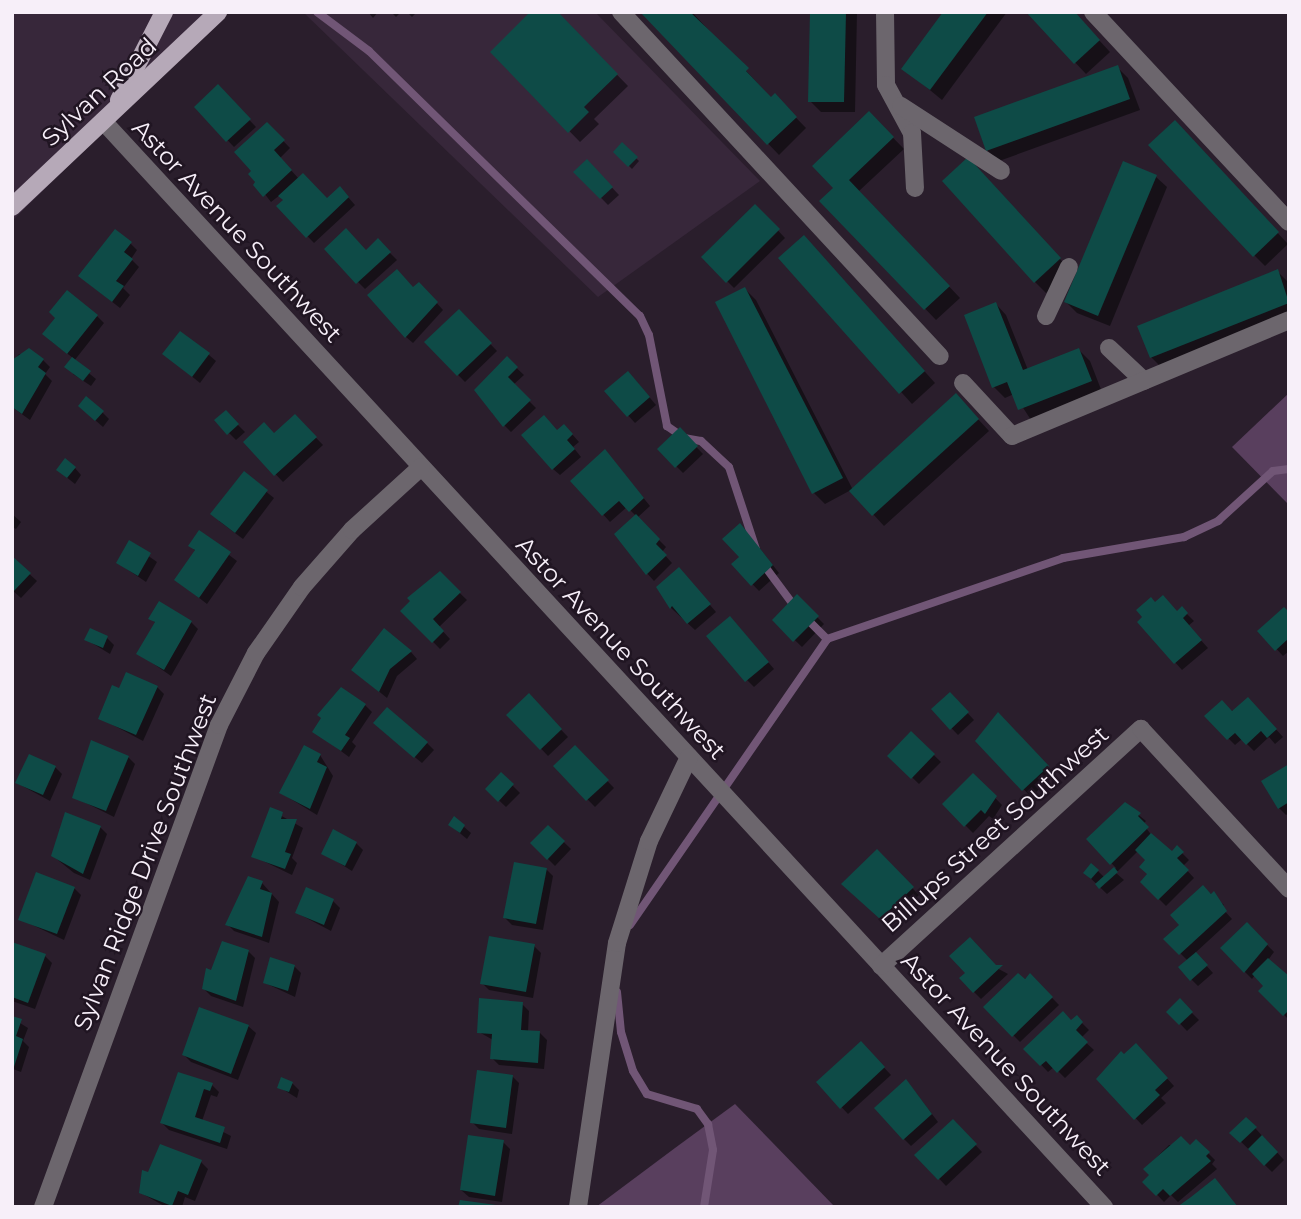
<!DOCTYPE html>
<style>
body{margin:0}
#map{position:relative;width:1301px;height:1219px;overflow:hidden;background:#2a1e2c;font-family:Montserrat,sans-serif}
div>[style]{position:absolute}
.built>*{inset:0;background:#37273a}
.forest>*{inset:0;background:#593f5e}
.shadow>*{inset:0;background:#0007}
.stream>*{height:8px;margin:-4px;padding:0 4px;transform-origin:4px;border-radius:4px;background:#715676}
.building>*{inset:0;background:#0e4b47}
.minor>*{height:18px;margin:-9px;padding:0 9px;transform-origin:9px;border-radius:9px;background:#6c666d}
.major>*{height:18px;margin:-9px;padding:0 9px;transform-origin:9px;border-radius:9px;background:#b6a9b8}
span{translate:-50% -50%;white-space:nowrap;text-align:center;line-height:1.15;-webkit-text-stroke:5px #201522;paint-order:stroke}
.street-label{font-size:24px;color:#f7eff9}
.frame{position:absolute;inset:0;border:14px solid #f7eff9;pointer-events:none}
</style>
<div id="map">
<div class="built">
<i style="clip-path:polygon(12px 12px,226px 12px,12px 221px)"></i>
<i style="clip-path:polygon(303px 12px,595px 12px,760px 181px,598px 297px)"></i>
</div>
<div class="forest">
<i style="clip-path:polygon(1289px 393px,1289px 505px,1232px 447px)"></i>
<i style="clip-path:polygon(735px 1104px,835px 1207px,596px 1207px,675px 1148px)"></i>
</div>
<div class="shadow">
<i style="clip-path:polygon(368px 12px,378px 12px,373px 18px)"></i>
<i style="clip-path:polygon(391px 12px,401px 12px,396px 17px)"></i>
<i style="clip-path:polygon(407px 12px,417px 12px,412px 17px)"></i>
<i style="clip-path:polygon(556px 12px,628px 86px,594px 119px,599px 124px,580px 142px,492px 52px)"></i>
<i style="clip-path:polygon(642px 12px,692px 12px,772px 99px,775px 96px,806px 128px,779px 155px)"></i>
<i style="clip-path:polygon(812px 12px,857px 12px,855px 112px,821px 112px,810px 101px)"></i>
<i style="clip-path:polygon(945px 12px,1007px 12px,942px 100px,903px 68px)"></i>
<i style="clip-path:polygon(1028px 12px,1073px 12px,1110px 52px,1086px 74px)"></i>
<i style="clip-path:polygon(1117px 67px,1128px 78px,1140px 110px,999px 161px,988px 151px,976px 118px)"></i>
<i style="clip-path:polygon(218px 87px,256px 127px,234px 147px,196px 107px)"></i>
<i style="clip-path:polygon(869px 113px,904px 149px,859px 191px,960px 298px,936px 320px,822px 201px,835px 188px)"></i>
<i style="clip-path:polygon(267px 124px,290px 148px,280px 158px,299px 179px,327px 200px,340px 188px,355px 205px,314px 243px,278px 206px,285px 200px,280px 195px,271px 202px,250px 175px)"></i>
<i style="clip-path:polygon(1185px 134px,1288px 244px,1265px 266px,1254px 255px)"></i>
<i style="clip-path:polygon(622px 145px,639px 161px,632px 169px,615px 152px)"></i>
<i style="clip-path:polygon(587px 161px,619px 195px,608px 205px,576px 172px)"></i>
<i style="clip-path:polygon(979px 170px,1070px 270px,1046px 293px,1035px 282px)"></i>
<i style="clip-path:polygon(1156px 177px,1167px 187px,1110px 326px,1077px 313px,1066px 302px)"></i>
<i style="clip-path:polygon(755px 206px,785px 238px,734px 288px,703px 257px)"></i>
<i style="clip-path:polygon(378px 241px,397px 260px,365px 289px,358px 282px,366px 252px)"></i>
<i style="clip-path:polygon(130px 243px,137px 250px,131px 259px,139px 267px,123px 288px,130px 295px,120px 308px,88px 283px)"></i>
<i style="clip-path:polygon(814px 248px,935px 383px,912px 404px,780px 258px)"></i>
<i style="clip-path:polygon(1277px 271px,1289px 283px,1289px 318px,1162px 368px,1151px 357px)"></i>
<i style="clip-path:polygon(413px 289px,426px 291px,443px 310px,413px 343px,406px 337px)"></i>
<i style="clip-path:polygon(745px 289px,756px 300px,853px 490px,967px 407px,989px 431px,884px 526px,851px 490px,825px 504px,814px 493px)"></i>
<i style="clip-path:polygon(996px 304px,1006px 315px,1028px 370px,1079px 350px,1090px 361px,1102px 392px,1031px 420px,1014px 394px,1005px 398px,994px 387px)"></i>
<i style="clip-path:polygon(459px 311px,497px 351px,465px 382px,426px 342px)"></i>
<i style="clip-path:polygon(97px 316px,104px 323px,74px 361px,96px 379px,91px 386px,73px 374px,73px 358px,51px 341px)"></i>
<i style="clip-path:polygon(19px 354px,43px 360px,50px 367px,45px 374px,52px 381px,30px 420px,12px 407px,12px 363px)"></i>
<i style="clip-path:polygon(164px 354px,209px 355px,216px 361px,200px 383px)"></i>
<i style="clip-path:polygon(507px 359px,524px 375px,513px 385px,536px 408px,511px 432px,492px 413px)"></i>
<i style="clip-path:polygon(635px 380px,656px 405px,635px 423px,607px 392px)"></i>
<i style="clip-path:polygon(102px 412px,109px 419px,103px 427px,87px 413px)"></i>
<i style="clip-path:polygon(225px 412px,245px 432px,236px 440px,216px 420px)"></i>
<i style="clip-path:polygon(295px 416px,323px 445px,283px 482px,245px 442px,274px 435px)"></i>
<i style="clip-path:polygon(680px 430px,703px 454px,683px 473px,659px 449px)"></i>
<i style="clip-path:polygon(557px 432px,571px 433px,579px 442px,573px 447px,581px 457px,560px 475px,553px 469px)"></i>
<i style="clip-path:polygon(612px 459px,650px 506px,637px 518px,666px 547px,662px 552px,672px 563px,654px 581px,636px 561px,636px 516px,627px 507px,610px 522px,573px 481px)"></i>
<i style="clip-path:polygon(75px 468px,81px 475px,75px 484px,65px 476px)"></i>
<i style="clip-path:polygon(244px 474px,274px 498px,243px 539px,219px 521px)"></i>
<i style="clip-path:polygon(12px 514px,21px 522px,16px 529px,12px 527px)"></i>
<i style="clip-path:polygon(747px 532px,779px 573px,759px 591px,733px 564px,741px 557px)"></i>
<i style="clip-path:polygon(200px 533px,237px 561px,207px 604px,176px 580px,196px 552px,191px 546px)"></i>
<i style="clip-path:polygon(130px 543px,157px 562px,146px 582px,118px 563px)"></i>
<i style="clip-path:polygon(12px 558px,37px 581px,21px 598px,12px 590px)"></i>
<i style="clip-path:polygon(439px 573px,467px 600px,439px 627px,450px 639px,440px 649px,403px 611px)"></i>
<i style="clip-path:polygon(686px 577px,716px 612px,695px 630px,671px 608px,659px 587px)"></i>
<i style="clip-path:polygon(797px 597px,824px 624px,802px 647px,774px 620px)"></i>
<i style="clip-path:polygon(1156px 604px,1177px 613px,1182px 609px,1194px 621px,1188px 626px,1208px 648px,1182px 670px,1139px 622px)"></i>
<i style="clip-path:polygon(1289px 614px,1289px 651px,1283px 656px,1260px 631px)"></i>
<i style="clip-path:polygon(151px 618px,191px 622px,198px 629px,171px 676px,138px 653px,156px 624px)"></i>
<i style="clip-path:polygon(737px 625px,774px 669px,754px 687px,747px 680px)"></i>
<i style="clip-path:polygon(107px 638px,114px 645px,110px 654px,87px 640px)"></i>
<i style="clip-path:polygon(411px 652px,417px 659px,397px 676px,387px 698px,360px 676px)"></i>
<i style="clip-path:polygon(157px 687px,164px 694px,143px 741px,100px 718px)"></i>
<i style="clip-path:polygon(950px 694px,974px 720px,958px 735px,933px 709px)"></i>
<i style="clip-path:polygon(529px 696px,568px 737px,548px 756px,509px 715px)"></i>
<i style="clip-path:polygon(365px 705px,372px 712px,352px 742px,356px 746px,349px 757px,314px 731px)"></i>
<i style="clip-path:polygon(1255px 706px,1283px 737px,1275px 744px,1269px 737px,1254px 751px,1242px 739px,1235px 745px,1206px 716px)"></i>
<i style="clip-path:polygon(999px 715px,1055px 774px,1031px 797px,978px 741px)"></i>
<i style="clip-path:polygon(382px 730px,427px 743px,434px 750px,422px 763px)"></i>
<i style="clip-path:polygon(911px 733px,941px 762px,919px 784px,890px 756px)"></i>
<i style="clip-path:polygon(575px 747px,614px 788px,595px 807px,555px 766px)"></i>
<i style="clip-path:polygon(320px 755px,333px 776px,317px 815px,281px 793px)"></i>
<i style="clip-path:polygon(128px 757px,135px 764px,114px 817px,74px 797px)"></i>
<i style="clip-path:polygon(1289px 766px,1289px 813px,1286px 815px,1279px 808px)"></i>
<i style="clip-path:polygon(55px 767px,62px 774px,50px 801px,17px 783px)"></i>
<i style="clip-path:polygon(501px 774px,520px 793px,506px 807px,487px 789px)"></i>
<i style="clip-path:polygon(973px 775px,1002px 805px,993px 819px,989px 816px,973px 833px,944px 804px)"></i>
<i style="clip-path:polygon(1125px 804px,1146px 821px,1143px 824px,1153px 837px,1172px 853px,1177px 848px,1189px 860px,1183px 866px,1194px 878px,1166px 906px,1142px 882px,1149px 875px,1147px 860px,1138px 851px,1116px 873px,1124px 880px,1107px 894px,1085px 873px,1092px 865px,1105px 878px,1116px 868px,1088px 839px)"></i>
<i style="clip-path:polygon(271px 810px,303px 828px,292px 858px,297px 863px,292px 875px,253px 856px)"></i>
<i style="clip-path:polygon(455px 819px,471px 833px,467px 839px,450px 825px)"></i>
<i style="clip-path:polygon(100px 827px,107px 834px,90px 880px,74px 873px,53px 856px)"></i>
<i style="clip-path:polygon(548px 827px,571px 849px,555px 866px,532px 843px)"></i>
<i style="clip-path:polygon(356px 843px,363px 850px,352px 871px,323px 853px)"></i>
<i style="clip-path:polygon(877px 852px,919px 895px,888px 925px,850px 891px)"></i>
<i style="clip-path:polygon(546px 869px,553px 876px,543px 930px,512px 925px,505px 918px)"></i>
<i style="clip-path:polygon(262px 883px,279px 902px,269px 943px,234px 931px,227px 924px)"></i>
<i style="clip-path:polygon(1203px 887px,1224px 905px,1221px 907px,1232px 919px,1195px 953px,1213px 973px,1198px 986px,1191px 979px,1188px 961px,1166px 939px,1181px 925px)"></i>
<i style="clip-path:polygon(74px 888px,81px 895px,64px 940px,20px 919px)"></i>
<i style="clip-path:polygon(333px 901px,340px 908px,331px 931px,297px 913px)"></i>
<i style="clip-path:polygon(1247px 924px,1274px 952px,1268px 960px,1289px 978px,1289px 1020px,1261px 991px,1266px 986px,1255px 975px,1252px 979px,1222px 949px)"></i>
<i style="clip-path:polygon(534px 946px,541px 953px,533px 998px,489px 990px,482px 983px)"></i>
<i style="clip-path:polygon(248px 951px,255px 958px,243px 1007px,211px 996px,204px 989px,212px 972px)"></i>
<i style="clip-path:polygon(45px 956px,52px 963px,35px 1009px,12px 1001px,12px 965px)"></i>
<i style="clip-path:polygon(294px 966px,301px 973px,295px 997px,265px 983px)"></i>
<i style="clip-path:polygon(995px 967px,1008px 974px,981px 999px,961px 979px)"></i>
<i style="clip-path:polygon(1030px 975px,1059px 1005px,1020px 1042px,986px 1007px)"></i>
<i style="clip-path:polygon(1180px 1001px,1199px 1020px,1187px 1031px,1169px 1012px)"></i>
<i style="clip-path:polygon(522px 1004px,529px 1011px,528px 1032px,540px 1033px,547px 1040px,544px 1069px,499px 1065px,492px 1058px,493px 1040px,479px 1032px)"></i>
<i style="clip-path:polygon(12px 1018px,28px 1028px,23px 1041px,29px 1047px,21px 1072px,13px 1069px,12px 1073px)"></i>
<i style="clip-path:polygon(1077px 1018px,1089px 1030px,1081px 1038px,1094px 1050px,1065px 1078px,1054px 1067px,1048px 1072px,1026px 1049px)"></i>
<i style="clip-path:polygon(248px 1026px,256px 1033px,238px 1080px,191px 1062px,184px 1055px)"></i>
<i style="clip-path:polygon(861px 1043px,891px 1075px,848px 1114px,818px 1082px)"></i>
<i style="clip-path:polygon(1143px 1052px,1174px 1086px,1161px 1098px,1166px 1103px,1142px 1125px,1099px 1079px)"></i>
<i style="clip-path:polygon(180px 1074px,212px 1085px,219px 1092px,217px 1097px,211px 1095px,202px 1121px,231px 1136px,227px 1149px,169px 1130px,162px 1123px)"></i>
<i style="clip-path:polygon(512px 1076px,519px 1083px,512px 1134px,479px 1129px,472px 1122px)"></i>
<i style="clip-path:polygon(292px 1083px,299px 1090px,297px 1098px,279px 1087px)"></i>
<i style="clip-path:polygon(913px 1089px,938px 1122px,911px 1146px,904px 1139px)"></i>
<i style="clip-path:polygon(1247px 1119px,1284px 1160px,1272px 1172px,1232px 1133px)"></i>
<i style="clip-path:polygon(953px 1121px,982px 1152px,946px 1186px,917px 1155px)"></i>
<i style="clip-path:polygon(1196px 1141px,1215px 1160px,1212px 1164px,1217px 1169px,1178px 1202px,1171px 1195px,1164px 1202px,1145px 1182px,1152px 1176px,1145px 1169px,1169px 1145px,1190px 1147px)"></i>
<i style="clip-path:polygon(503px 1142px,510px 1149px,502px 1202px,469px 1197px,461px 1190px)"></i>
<i style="clip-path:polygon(201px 1162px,208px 1169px,195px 1201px,185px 1197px,182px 1207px,166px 1207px,141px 1193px,149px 1174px)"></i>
</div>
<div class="stream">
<i style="left:317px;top:12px;width:65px;rotate:36.9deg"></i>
<i style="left:369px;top:51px;width:379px;rotate:44.4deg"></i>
<i style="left:640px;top:316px;width:21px;rotate:65deg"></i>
<i style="left:649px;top:335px;width:93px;rotate:78.8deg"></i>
<i style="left:667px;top:426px;width:21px;rotate:35deg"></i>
<i style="left:684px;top:438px;width:17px;rotate:10deg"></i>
<i style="left:701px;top:441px;width:38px;rotate:43deg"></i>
<i style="left:729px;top:467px;width:86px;rotate:71.8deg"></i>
<i style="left:763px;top:564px;width:54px;rotate:53.3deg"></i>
<i style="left:804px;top:616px;width:33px;rotate:45deg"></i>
<i style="left:630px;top:925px;width:347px;rotate:-55.4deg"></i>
<i style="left:827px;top:639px;width:250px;rotate:-18.9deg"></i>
<i style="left:1063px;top:558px;width:123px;rotate:-9.8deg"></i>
<i style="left:1184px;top:537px;width:38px;rotate:-25deg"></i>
<i style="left:1218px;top:521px;width:74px;rotate:-42.3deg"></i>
<i style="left:1273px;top:471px;width:16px;rotate:-7deg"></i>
<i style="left:617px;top:992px;width:40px;rotate:84.3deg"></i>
<i style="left:621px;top:1032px;width:41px;rotate:72.9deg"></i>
<i style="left:633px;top:1071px;width:27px;rotate:59deg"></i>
<i style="left:647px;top:1094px;width:52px;rotate:16.7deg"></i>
<i style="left:697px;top:1109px;width:19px;rotate:54deg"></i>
<i style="left:708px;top:1124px;width:26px;rotate:79deg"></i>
<i style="left:713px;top:1150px;width:58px;rotate:99deg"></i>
</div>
<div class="building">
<i style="clip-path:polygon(530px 12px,558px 12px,618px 74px,584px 107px,589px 112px,568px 133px,490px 52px)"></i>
<i style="clip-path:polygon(640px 12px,690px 12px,749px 68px,746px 71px,771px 97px,775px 93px,797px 117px,767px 145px)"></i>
<i style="clip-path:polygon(810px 12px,846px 12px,844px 102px,808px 102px)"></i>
<i style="clip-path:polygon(943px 12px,988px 12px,930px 90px,901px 69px)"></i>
<i style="clip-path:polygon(1026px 12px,1075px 12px,1100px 40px,1074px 64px)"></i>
<i style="clip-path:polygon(1118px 65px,1130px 99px,986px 151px,974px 117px)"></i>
<i style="clip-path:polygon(218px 84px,251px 119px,226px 142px,194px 107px)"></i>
<i style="clip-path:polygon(869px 111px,894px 137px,849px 180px,950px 286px,924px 310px,819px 201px,833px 188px,812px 166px)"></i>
<i style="clip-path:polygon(1175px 120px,1279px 232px,1253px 257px,1148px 145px)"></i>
<i style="clip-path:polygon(267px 122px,285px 140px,274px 150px,292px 170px,263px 197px,253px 185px,255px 182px,248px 174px,251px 171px,234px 152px)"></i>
<i style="clip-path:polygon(622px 142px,638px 157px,628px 167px,613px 152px)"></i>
<i style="clip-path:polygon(968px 157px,1061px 258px,1034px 283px,942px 181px)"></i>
<i style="clip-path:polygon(587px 159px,613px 187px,600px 199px,573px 172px)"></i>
<i style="clip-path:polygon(1123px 161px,1157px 175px,1098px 316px,1064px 302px)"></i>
<i style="clip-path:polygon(303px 173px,327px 198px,340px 186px,349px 197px,306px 238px,276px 206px,283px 200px,278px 196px)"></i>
<i style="clip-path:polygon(755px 204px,780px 229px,726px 283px,701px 257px)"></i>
<i style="clip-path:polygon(346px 228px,366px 250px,378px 238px,391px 252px,356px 284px,324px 249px)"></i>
<i style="clip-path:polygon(115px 229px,132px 242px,124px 252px,133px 259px,116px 281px,124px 286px,112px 302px,78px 276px)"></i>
<i style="clip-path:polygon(804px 235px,925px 371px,899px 394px,778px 258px)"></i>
<i style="clip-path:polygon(397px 269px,413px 287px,419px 282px,438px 302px,405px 338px,367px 295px)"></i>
<i style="clip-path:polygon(1278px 269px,1289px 303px,1150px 358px,1137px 326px)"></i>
<i style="clip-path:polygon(745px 287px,843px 478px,812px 494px,715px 302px)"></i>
<i style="clip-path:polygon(67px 290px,98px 315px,67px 354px,42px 334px,55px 318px,49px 312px)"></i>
<i style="clip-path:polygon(996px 302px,1023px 370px,1079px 348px,1092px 381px,1018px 410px,1007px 382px,992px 388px,964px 315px)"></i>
<i style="clip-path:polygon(459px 309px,492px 343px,457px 376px,424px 342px)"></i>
<i style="clip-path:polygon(180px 331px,210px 353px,192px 377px,162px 354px)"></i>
<i style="clip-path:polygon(29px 348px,44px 359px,38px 367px,46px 373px,22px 414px,12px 407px,12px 360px)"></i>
<i style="clip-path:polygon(507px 356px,518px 367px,508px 377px,531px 400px,503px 427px,474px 390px)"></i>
<i style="clip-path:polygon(72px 357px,91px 371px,83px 381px,64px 367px)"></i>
<i style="clip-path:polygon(628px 371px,650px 397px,627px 417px,604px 391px)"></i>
<i style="clip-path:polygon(956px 393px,979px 419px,872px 516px,849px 491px)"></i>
<i style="clip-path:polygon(86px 396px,104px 411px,95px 421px,78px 406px)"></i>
<i style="clip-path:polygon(226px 410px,239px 424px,227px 435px,214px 420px)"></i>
<i style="clip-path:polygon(295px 414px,317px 437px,274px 476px,243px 442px,264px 422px,274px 433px)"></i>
<i style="clip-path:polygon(544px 415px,557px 430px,564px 424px,573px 434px,567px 440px,575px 449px,552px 470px,521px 435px)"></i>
<i style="clip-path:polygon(680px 427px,698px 446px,675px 468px,657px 449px)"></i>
<i style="clip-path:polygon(605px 449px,644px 498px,629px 512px,619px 501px,602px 516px,570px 481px)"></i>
<i style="clip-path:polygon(65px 458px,76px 467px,67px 478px,56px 470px)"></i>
<i style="clip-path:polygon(244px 471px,268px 490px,235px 533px,210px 514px)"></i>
<i style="clip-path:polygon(636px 514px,660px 539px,656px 544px,667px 555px,646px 575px,614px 534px)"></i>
<i style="clip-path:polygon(740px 523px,773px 565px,751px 586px,731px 564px,739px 557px,722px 539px)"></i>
<i style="clip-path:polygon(199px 530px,231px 552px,199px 598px,174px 580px,195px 550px,188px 546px)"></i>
<i style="clip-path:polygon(129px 540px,151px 553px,138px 576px,116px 563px)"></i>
<i style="clip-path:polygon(12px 556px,31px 573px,12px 593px)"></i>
<i style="clip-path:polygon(679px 567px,711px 604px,687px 624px,672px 606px,670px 609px,656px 587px)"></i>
<i style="clip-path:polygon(440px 571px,461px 592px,433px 619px,444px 631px,432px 643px,400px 611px,410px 601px,407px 598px)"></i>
<i style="clip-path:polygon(797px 594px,819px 616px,793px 642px,772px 620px)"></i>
<i style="clip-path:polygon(1163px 595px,1177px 611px,1182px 606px,1188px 613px,1183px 618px,1202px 640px,1174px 664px,1137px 622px,1142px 617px,1136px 610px,1151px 597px,1155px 602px)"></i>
<i style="clip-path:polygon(159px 601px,192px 621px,164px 670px,136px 654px,155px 622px,148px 619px)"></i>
<i style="clip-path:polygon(1284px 607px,1289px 612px,1289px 638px,1275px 651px,1257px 631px)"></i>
<i style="clip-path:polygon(730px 616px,769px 662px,745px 682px,706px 636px)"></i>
<i style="clip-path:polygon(90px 628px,108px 636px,103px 648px,84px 640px)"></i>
<i style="clip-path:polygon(384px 628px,412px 651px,390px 669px,379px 692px,351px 670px)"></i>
<i style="clip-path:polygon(126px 672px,158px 686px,136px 735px,98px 719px,112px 685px,119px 688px)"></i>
<i style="clip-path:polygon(341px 687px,366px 704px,345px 735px,350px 738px,341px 751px,312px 732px,321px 718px,317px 715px)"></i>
<i style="clip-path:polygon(950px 692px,969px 712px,950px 730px,931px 709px)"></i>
<i style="clip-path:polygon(529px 693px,562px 729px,540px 750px,506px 715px)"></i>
<i style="clip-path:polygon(1248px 697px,1277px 729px,1267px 738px,1261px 731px,1246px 745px,1235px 733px,1227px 740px,1204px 716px,1222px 700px,1232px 711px)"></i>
<i style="clip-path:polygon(387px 707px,428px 742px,414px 758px,373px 723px)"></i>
<i style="clip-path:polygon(998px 712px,1049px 766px,1022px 791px,975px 741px)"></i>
<i style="clip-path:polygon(911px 731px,935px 754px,911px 779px,887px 756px)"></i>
<i style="clip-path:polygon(91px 740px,129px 756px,106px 811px,72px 798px)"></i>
<i style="clip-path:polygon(304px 745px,321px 754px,317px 762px,327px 767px,310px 809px,279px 793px)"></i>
<i style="clip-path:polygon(575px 745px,609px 780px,586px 801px,553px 766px)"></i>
<i style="clip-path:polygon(29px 754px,56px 766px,43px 795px,15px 783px)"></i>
<i style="clip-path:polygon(1289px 764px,1289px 802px,1278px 809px,1261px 781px)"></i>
<i style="clip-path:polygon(501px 772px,514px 784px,498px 802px,485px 789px)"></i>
<i style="clip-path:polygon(973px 773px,997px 796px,985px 814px,981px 810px,964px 827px,942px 804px)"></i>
<i style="clip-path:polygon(1125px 802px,1141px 813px,1138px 816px,1149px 827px,1110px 865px,1086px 839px)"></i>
<i style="clip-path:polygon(270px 807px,283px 812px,281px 819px,297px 819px,285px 852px,291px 854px,285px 869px,251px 857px)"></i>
<i style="clip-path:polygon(65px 812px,101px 826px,83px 874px,51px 856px)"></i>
<i style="clip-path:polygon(454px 816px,465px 825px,460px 833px,448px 825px)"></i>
<i style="clip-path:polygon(548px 825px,565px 841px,547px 860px,530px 843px)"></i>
<i style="clip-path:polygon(333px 829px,357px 842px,345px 866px,321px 854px)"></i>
<i style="clip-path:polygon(1151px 833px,1172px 851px,1177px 845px,1184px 852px,1177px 858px,1189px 870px,1158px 900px,1140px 882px,1147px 874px,1139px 867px,1145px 860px,1135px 850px)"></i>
<i style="clip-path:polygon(877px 849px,914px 887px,880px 919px,841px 884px)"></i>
<i style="clip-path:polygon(514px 862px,547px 868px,536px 924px,503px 918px)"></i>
<i style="clip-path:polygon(1091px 863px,1099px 870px,1091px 879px,1083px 873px)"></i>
<i style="clip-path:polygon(1114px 867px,1118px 872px,1099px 889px,1095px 884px)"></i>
<i style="clip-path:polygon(36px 872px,75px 887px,57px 934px,18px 920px)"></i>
<i style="clip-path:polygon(248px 876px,263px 881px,260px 889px,272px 893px,262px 937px,225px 925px)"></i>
<i style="clip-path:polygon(1203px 885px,1211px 894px,1214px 891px,1227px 911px,1179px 955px,1163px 939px,1179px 925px,1170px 915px)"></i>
<i style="clip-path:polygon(306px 887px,334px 899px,324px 925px,295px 913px)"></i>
<i style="clip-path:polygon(1247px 922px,1268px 944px,1244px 973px,1220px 948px)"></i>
<i style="clip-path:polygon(489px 936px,535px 944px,526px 992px,480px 984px)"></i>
<i style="clip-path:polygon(970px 937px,996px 965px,1003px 965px,973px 993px,959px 978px,965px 973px,949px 956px)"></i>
<i style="clip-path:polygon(222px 941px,249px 950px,236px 1001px,202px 989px,206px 968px,211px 970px)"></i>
<i style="clip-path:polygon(12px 942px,46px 954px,28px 1003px,12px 997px)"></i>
<i style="clip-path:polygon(1196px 952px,1208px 965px,1190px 981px,1178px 967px)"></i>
<i style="clip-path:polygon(270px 957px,295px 965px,288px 991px,263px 983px)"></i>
<i style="clip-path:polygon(1268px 958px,1289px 976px,1289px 1010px,1283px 1016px,1258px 991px,1263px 986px,1252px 974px)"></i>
<i style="clip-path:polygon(1018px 973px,1025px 979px,1030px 973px,1053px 997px,1012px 1037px,983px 1007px)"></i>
<i style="clip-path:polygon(479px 998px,523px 1002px,521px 1030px,540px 1031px,538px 1063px,490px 1059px,492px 1034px,477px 1033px)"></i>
<i style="clip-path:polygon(1180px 998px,1193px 1012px,1179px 1025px,1166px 1012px)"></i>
<i style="clip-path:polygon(199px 1007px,249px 1025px,231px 1074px,182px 1055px)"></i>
<i style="clip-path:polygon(1063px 1011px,1071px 1020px,1077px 1015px,1083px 1022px,1076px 1030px,1088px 1042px,1057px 1073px,1046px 1061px,1040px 1066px,1023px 1049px)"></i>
<i style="clip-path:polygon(12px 1016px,22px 1019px,16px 1036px,23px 1039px,13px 1070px)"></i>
<i style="clip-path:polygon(861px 1041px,885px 1067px,840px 1109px,816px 1082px)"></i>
<i style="clip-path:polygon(1136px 1043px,1168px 1078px,1155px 1090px,1160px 1095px,1134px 1120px,1096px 1079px,1121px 1051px,1124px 1054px)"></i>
<i style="clip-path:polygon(477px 1070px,513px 1075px,506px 1128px,470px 1123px)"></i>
<i style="clip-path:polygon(178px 1072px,213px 1083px,210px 1091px,204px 1089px,195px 1117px,225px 1127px,220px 1143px,160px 1123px)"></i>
<i style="clip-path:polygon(281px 1077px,293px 1082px,289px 1092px,277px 1088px)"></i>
<i style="clip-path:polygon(906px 1079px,932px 1114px,903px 1140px,874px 1108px)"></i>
<i style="clip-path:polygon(1246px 1117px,1257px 1127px,1240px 1143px,1229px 1133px)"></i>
<i style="clip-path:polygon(953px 1119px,977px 1144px,938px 1180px,914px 1155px)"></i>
<i style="clip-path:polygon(468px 1135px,504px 1140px,495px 1196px,460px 1190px)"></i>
<i style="clip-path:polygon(1262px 1135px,1278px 1152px,1264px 1166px,1248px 1149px)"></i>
<i style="clip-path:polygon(1181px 1136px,1190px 1145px,1196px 1139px,1210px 1152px,1206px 1156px,1211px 1161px,1170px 1196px,1163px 1189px,1156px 1196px,1142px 1182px,1149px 1175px,1143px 1169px)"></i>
<i style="clip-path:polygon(160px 1144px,202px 1160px,188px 1195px,178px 1191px,172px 1206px,139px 1193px,142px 1170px,148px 1172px)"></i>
<i style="clip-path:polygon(1215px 1178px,1238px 1207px,1177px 1207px,1191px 1197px)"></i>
<i style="clip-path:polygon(460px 1200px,496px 1205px,496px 1207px,458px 1207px)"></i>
</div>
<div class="minor">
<i style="left:621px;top:12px;width:469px;rotate:47.2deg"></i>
<i style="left:885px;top:12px;width:73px;rotate:89.2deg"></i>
<i style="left:886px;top:85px;width:55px;rotate:61.6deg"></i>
<i style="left:912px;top:133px;width:55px;rotate:86.9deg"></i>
<i style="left:1093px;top:12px;width:287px;rotate:47deg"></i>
<i style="left:901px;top:106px;width:119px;rotate:33deg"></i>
<i style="left:103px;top:121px;width:1477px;rotate:47.33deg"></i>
<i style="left:1046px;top:316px;width:54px;rotate:-64.9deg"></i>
<i style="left:1109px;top:348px;width:48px;rotate:43.3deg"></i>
<i style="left:963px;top:383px;width:72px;rotate:47.2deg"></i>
<i style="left:1012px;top:436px;width:300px;rotate:-22.7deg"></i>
<i style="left:881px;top:966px;width:352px;rotate:-42.4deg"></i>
<i style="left:1141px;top:729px;width:218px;rotate:47.2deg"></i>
<i style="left:43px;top:1207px;width:513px;rotate:-69.94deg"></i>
<i style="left:219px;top:725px;width:81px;rotate:-62.8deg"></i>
<i style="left:256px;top:653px;width:80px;rotate:-55.1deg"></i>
<i style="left:302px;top:587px;width:76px;rotate:-48.7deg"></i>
<i style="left:352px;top:530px;width:93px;rotate:-42.4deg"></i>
<i style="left:578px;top:1207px;width:267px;rotate:-81.6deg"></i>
<i style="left:617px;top:943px;width:107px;rotate:-72.6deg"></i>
<i style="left:649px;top:841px;width:93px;rotate:-64.5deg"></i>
</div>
<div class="major">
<i style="left:119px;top:100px;width:99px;rotate:-62.9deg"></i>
<i style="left:12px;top:207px;width:284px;rotate:-43.4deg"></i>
</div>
<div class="street-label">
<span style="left:99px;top:92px;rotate:-43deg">Sylvan Road</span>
<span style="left:237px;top:231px;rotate:47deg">Astor Avenue Southwest</span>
<span style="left:621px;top:648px;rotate:47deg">Astor Avenue Southwest</span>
<span style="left:995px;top:829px;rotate:-42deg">Billups Street Southwest</span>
<span style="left:145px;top:862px;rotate:-69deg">Sylvan Ridge Drive Southwest</span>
<span style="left:1006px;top:1064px;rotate:47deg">Astor Avenue Southwest</span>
</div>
<div class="frame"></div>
</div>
